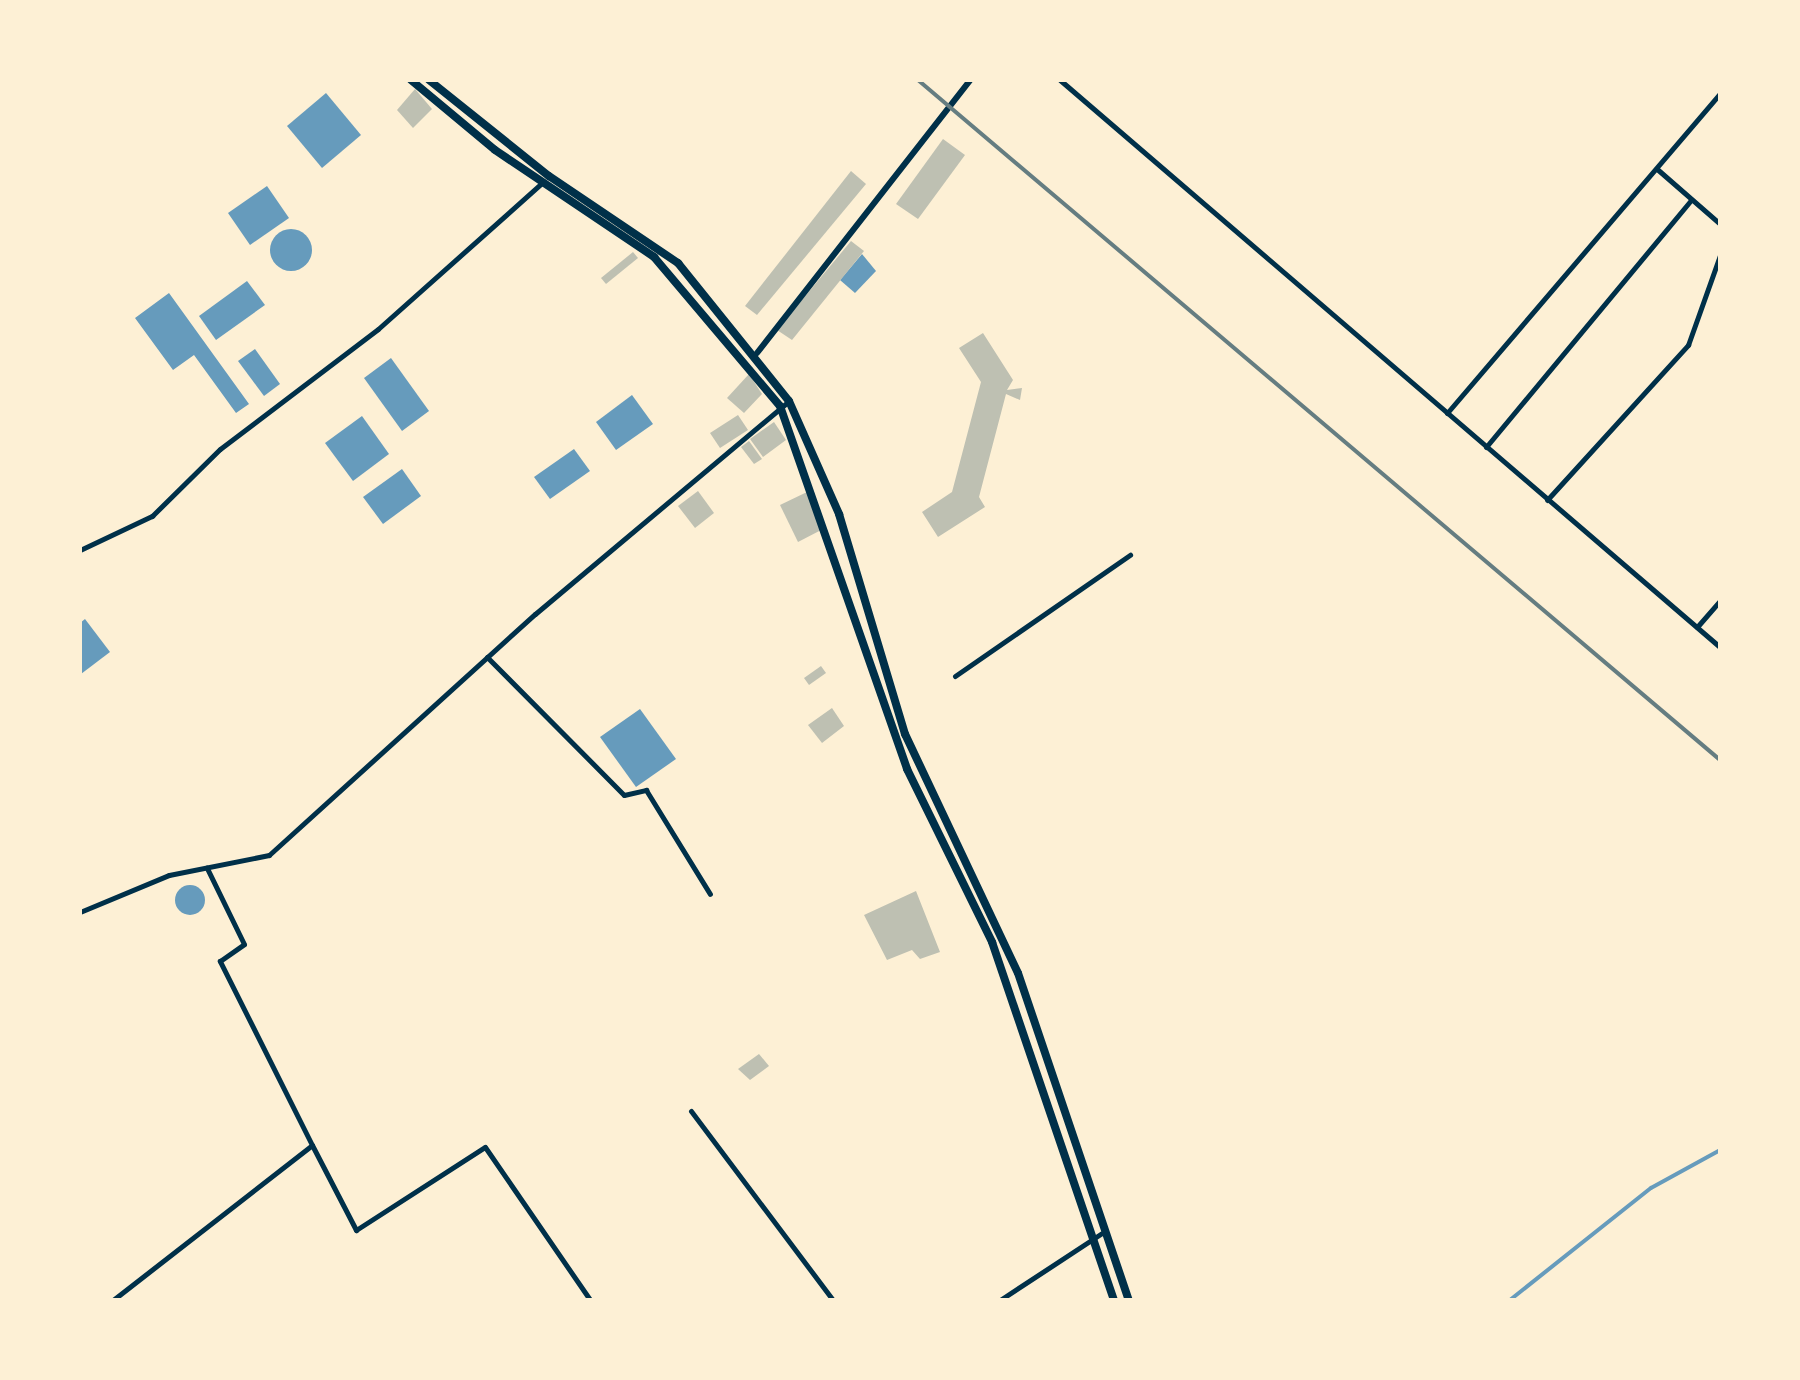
<!DOCTYPE html>
<style>
body{margin:0}
#map{position:relative;width:1800px;height:1380px;overflow:hidden;background:#fdf0d5;font-family:"Public Sans",sans-serif}
div>[style]{position:absolute}
.water>*{inset:0;background:#669bbc}
.round{border-radius:50%}
.stream>*{height:4px;margin:-2px;padding:0 2px;transform-origin:2px;border-radius:2px;background:#669bbc}
.building>*{inset:0;background:#bec0b2}
.minor>*{height:5px;margin:-2.5px;padding:0 2.5px;transform-origin:2.5px;border-radius:2.5px;background:#003049}
.tertiary>*{height:6px;margin:-3px;padding:0 3px;transform-origin:3px;border-radius:3px;background:#003049}
.trunk>*{height:8px;margin:-4px;padding:0 4px;transform-origin:4px;border-radius:4px;background:#003049}
.rail>*{height:4px;margin:-2px;padding:0 2px;transform-origin:2px;border-radius:2px;background:#657d81}
span{translate:-50% -50%;white-space:nowrap;text-align:center;line-height:1.15;-webkit-text-stroke:6px #fdf0d5;paint-order:stroke}
.frame{position:absolute;inset:0;border:82px solid #fdf0d5;pointer-events:none}
</style>
<div id="map">
<div class="water">
<i style="clip-path:polygon(326px 93px,361px 135px,322px 168px,287px 126px)"></i>
<i style="clip-path:polygon(267px 186px,289px 218px,250px 245px,228px 213px)"></i>
<i class="round" style="left:270px;top:229px;width:42px;height:42px"></i>
<i style="clip-path:polygon(862px 254px,876px 271px,855px 293px,840px 280px)"></i>
<i style="clip-path:polygon(247px 281px,265px 305px,216px 340px,199px 316px)"></i>
<i style="clip-path:polygon(169px 293px,249px 404px,236px 413px,194px 355px,173px 370px,135px 318px)"></i>
<i style="clip-path:polygon(255px 349px,280px 384px,264px 396px,238px 361px)"></i>
<i style="clip-path:polygon(391px 358px,429px 411px,402px 431px,364px 378px)"></i>
<i style="clip-path:polygon(632px 395px,653px 424px,616px 450px,596px 422px)"></i>
<i style="clip-path:polygon(362px 416px,389px 454px,353px 481px,325px 443px)"></i>
<i style="clip-path:polygon(574px 449px,590px 471px,550px 499px,534px 477px)"></i>
<i style="clip-path:polygon(402px 469px,421px 496px,383px 524px,363px 497px)"></i>
<i style="clip-path:polygon(85px 619px,110px 652px,81px 674px,80px 623px)"></i>
<i style="clip-path:polygon(640px 709px,676px 759px,636px 787px,600px 737px)"></i>
<i class="round" style="left:175px;top:885px;width:30px;height:30px"></i>
</div>
<div class="stream">
<i style="left:1510px;top:1300px;width:180px;rotate:-38.5deg"></i>
<i style="left:1651px;top:1188px;width:79px;rotate:-28.8deg"></i>
</div>
<div class="building">
<i style="clip-path:polygon(415px 89px,432px 109px,413px 128px,397px 110px)"></i>
<i style="clip-path:polygon(943px 139px,965px 155px,918px 219px,896px 204px)"></i>
<i style="clip-path:polygon(851px 171px,866px 184px,757px 315px,745px 306px)"></i>
<i style="clip-path:polygon(851px 241px,864px 251px,792px 340px,777px 330px)"></i>
<i style="clip-path:polygon(633px 252px,638px 258px,606px 284px,601px 278px)"></i>
<i style="clip-path:polygon(983px 333px,1013px 380px,1007px 390px,1022px 388px,1020px 400px,1006px 394px,979px 497px,985px 507px,938px 537px,922px 512px,952px 492px,981px 382px,959px 348px)"></i>
<i style="clip-path:polygon(749px 374px,762px 394px,744px 413px,727px 398px)"></i>
<i style="clip-path:polygon(738px 415px,748px 430px,720px 448px,710px 433px)"></i>
<i style="clip-path:polygon(774px 422px,786px 440px,763px 457px,750px 439px)"></i>
<i style="clip-path:polygon(749px 441px,762px 459px,754px 464px,741px 447px)"></i>
<i style="clip-path:polygon(698px 491px,714px 513px,695px 528px,678px 506px)"></i>
<i style="clip-path:polygon(807px 492px,825px 528px,798px 542px,780px 505px)"></i>
<i style="clip-path:polygon(821px 666px,826px 673px,809px 685px,804px 678px)"></i>
<i style="clip-path:polygon(832px 708px,844px 726px,822px 743px,808px 725px)"></i>
<i style="clip-path:polygon(916px 891px,940px 952px,920px 959px,912px 950px,887px 960px,864px 915px)"></i>
<i style="clip-path:polygon(759px 1054px,769px 1066px,750px 1080px,738px 1069px)"></i>
</div>
<div class="minor">
<i style="left:1060px;top:80px;width:870px;rotate:40.67deg"></i>
<i style="left:1657px;top:169px;width:84px;rotate:41.1deg"></i>
<i style="left:1447px;top:413px;width:421px;rotate:-49.5deg"></i>
<i style="left:1486px;top:447px;width:321px;rotate:-50.3deg"></i>
<i style="left:1547px;top:500px;width:210px;rotate:-47.7deg"></i>
<i style="left:1688px;top:345px;width:96px;rotate:-70.4deg"></i>
<i style="left:80px;top:550px;width:80px;rotate:-25.3deg"></i>
<i style="left:152px;top:516px;width:95px;rotate:-44.6deg"></i>
<i style="left:220px;top:449px;width:198px;rotate:-37.2deg"></i>
<i style="left:378px;top:329px;width:221px;rotate:-41.7deg"></i>
<i style="left:1697px;top:627px;width:35px;rotate:-49deg"></i>
<i style="left:487px;top:657px;width:194px;rotate:45.2deg"></i>
<i style="left:624px;top:795px;width:23px;rotate:-13deg"></i>
<i style="left:646px;top:790px;width:122px;rotate:58.4deg"></i>
<i style="left:955px;top:676px;width:213px;rotate:-34.7deg"></i>
<i style="left:80px;top:912px;width:96px;rotate:-22.6deg"></i>
<i style="left:169px;top:875px;width:102px;rotate:-11.3deg"></i>
<i style="left:269px;top:855px;width:359px;rotate:-42.2deg"></i>
<i style="left:535px;top:614px;width:331px;rotate:-40deg"></i>
<i style="left:691px;top:1111px;width:236px;rotate:53.1deg"></i>
<i style="left:312px;top:1145px;width:96px;rotate:62.6deg"></i>
<i style="left:356px;top:1230px;width:153px;rotate:-32.8deg"></i>
<i style="left:485px;top:1147px;width:186px;rotate:55.5deg"></i>
<i style="left:113px;top:1300px;width:252px;rotate:-37.9deg"></i>
<i style="left:312px;top:1145px;width:206px;rotate:-116.6deg"></i>
<i style="left:220px;top:961px;width:29px;rotate:-35deg"></i>
<i style="left:244px;top:944px;width:85px;rotate:-116deg"></i>
<i style="left:1000px;top:1300px;width:122px;rotate:-33.3deg"></i>
</div>
<div class="tertiary">
<i style="left:757px;top:353px;width:346px;rotate:-52deg"></i>
</div>
<div class="trunk">
<i style="left:411px;top:80px;width:109px;rotate:39.8deg"></i>
<i style="left:495px;top:150px;width:192px;rotate:33.9deg"></i>
<i style="left:654px;top:257px;width:195px;rotate:49.8deg"></i>
<i style="left:780px;top:406px;width:385px;rotate:70.7deg"></i>
<i style="left:907px;top:769px;width:193px;rotate:63.8deg"></i>
<i style="left:992px;top:942px;width:378px;rotate:71.2deg"></i>
<i style="left:429px;top:80px;width:154px;rotate:38.7deg"></i>
<i style="left:549px;top:176px;width:156px;rotate:34deg"></i>
<i style="left:678px;top:263px;width:177px;rotate:51.2deg"></i>
<i style="left:789px;top:401px;width:124px;rotate:66.1deg"></i>
<i style="left:839px;top:514px;width:230px;rotate:73.3deg"></i>
<i style="left:905px;top:734px;width:264px;rotate:64.7deg"></i>
<i style="left:1018px;top:973px;width:345px;rotate:71.3deg"></i>
</div>
<div class="rail">
<i style="left:918px;top:80px;width:1051px;rotate:40.29deg"></i>
</div>
<div class="frame"></div>
</div>
